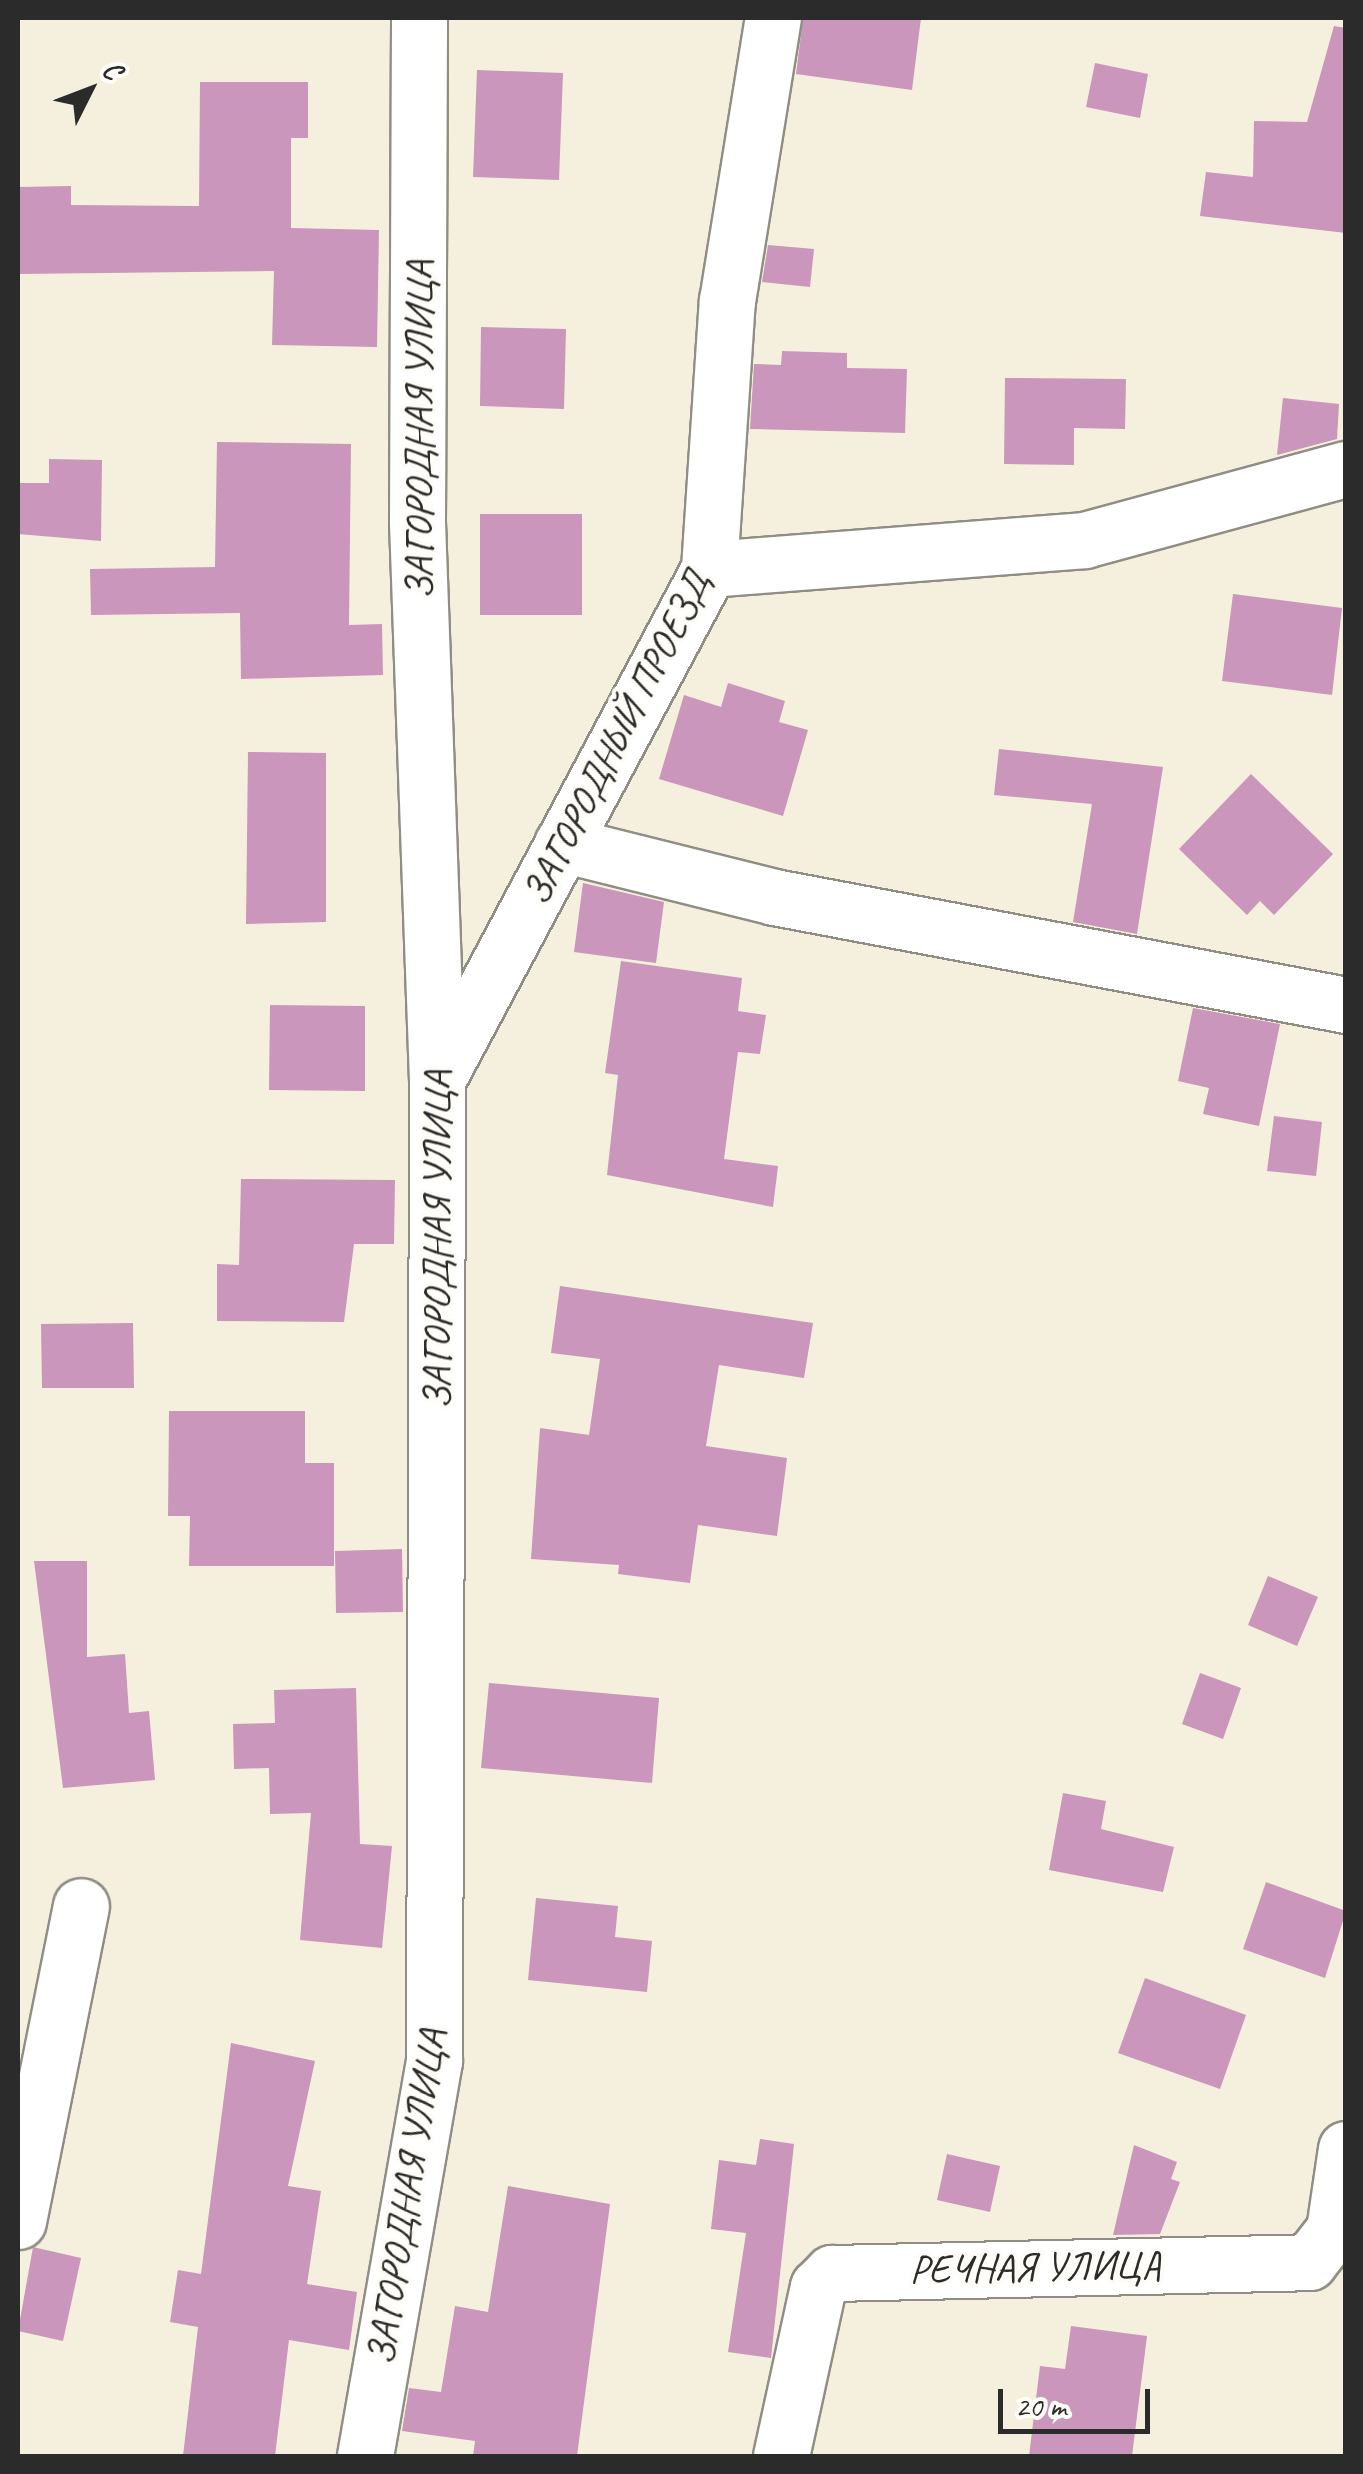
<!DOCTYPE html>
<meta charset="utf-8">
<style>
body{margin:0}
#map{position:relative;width:1363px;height:2474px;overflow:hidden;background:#f4f0dd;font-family:Caveat,sans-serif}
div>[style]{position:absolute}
.building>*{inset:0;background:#ca96bb}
.roads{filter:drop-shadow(2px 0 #908e84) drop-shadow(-2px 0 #908e84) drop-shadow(0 2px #908e84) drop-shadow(0 -2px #908e84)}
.minor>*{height:55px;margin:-27.5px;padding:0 27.5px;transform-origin:27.5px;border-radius:27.5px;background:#fff}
span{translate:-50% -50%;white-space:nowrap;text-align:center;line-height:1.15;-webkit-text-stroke:8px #fdfcf7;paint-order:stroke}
.street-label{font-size:40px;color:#2b2b2b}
.frame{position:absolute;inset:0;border:20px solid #2b2b2b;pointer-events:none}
.north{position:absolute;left:40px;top:40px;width:100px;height:100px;-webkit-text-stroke:8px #fdfcf7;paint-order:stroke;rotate:48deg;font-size:28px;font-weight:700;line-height:40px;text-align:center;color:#2b2b2b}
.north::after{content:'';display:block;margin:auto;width:35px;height:45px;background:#2b2b2b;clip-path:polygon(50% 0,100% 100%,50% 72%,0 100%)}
.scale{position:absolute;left:998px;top:2389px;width:152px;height:45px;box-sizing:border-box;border:5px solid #2b2b2b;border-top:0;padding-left:12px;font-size:30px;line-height:35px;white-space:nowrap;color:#2b2b2b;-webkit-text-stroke:8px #fdfcf7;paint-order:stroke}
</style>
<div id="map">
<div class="building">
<i style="clip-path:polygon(803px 18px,921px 18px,912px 90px,796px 74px)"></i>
<i style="clip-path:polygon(1334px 26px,1346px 28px,1346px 233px,1200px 216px,1206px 172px,1253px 177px,1254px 121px,1307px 122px)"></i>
<i style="clip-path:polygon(1095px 63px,1148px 74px,1140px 118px,1086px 107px)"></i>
<i style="clip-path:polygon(477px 70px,563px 73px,559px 180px,473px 177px)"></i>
<i style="clip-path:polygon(200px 82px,308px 82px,308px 138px,291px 138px,291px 228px,379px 230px,377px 347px,272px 345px,274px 271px,18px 274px,18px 187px,71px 186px,71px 205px,199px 206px)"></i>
<i style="clip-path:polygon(768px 245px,814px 249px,810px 287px,762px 282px)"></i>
<i style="clip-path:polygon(481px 327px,566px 329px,564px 409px,480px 406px)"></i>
<i style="clip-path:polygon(782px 351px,847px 353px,847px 368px,907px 369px,905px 433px,750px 429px,754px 364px,781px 365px)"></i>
<i style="clip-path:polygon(1005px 378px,1126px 379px,1125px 429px,1074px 428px,1074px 465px,1004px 464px)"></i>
<i style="clip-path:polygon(1283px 398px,1339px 404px,1337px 439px,1277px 455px)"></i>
<i style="clip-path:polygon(217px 442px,351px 444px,349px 625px,382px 624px,383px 675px,241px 679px,240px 613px,91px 615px,90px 569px,215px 567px)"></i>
<i style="clip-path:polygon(49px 459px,102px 460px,101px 541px,18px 534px,18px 483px,49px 483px)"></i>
<i style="clip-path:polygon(480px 514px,582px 514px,582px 615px,480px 615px)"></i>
<i style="clip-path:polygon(1233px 594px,1342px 608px,1332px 695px,1222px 681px)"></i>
<i style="clip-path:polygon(728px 683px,785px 701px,779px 722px,808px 730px,783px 816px,659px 779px,684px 695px,721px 707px)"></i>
<i style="clip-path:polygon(999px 749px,1163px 767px,1137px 934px,1073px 922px,1092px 804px,994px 795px)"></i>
<i style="clip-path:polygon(248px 752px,326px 753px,326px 922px,246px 924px)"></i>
<i style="clip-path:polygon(1251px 774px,1333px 854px,1274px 915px,1260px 901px,1247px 915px,1179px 849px)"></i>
<i style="clip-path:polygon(583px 883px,664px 902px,656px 963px,574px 952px)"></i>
<i style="clip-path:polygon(621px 961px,742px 978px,738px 1011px,766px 1015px,760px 1054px,738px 1052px,724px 1159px,778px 1166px,773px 1207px,607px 1175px,618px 1075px,605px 1073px)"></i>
<i style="clip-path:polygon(270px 1005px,365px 1006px,365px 1091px,269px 1090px)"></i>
<i style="clip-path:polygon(1193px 1008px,1280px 1024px,1259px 1126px,1203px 1114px,1209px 1088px,1178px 1081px)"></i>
<i style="clip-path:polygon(1274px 1116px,1322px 1122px,1316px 1176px,1267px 1171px)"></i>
<i style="clip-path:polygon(241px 1179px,395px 1180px,394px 1244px,354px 1244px,344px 1322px,217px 1321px,217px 1264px,239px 1265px)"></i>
<i style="clip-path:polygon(560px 1286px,813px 1323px,804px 1378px,719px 1365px,706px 1446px,787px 1458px,777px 1536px,698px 1525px,690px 1583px,618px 1574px,619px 1565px,531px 1559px,540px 1428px,589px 1435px,600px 1359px,551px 1353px)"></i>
<i style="clip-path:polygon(133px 1323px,134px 1388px,42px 1388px,41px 1324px)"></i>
<i style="clip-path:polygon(169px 1411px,305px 1411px,305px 1463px,334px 1463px,334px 1566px,189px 1566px,190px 1516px,168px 1516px)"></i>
<i style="clip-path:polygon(402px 1549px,403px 1612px,336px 1613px,335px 1551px)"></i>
<i style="clip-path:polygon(34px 1561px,87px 1561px,87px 1657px,125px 1654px,129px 1713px,149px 1711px,155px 1780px,63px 1788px)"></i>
<i style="clip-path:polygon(1268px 1576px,1318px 1597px,1297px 1646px,1248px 1625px)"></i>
<i style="clip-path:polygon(1200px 1673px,1241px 1688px,1223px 1739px,1182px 1724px)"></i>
<i style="clip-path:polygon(489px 1683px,659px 1698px,652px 1783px,481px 1768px)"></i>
<i style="clip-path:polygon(356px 1688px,360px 1844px,392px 1846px,382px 1948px,300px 1940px,311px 1813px,270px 1814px,269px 1768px,234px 1769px,233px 1724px,275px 1723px,274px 1690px)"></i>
<i style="clip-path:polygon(1063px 1793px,1106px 1801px,1101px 1829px,1174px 1847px,1163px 1892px,1049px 1870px)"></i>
<i style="clip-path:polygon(1266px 1882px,1346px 1911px,1325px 1978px,1243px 1949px)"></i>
<i style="clip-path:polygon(536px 1898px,618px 1906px,615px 1937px,652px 1941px,647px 1992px,528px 1980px)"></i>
<i style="clip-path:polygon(1145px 1978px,1246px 2015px,1220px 2089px,1118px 2053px)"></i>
<i style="clip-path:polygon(231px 2043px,315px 2061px,288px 2186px,321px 2191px,307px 2284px,357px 2292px,349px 2350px,289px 2340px,275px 2456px,183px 2456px,198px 2327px,170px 2322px,178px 2270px,201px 2274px)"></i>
<i style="clip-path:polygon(760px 2139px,794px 2144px,771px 2358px,728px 2352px,746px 2233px,711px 2229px,719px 2160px,756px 2165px)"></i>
<i style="clip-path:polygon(1134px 2145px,1177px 2162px,1171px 2179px,1180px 2182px,1160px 2234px,1113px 2235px)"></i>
<i style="clip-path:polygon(947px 2154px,1000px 2166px,990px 2212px,937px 2200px)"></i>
<i style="clip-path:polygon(508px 2186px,610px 2204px,577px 2456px,473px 2456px,475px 2441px,402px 2431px,409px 2388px,441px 2392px,455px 2306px,488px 2312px)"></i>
<i style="clip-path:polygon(33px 2247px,81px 2258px,63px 2341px,18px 2331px)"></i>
<i style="clip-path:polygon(1071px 2326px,1147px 2336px,1132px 2456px,1029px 2456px,1040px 2366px,1065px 2369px)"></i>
</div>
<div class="roads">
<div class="minor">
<i style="left:709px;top:569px;width:376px;rotate:-4.4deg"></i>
<i style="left:1084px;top:540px;width:271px;rotate:-15.2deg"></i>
<i style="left:562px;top:844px;width:219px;rotate:14deg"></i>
<i style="left:774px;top:897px;width:582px;rotate:10.69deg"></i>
<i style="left:438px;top:1078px;width:577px;rotate:-61.97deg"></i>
<i style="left:709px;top:569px;width:269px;rotate:-86.2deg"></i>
<i style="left:727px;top:301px;width:287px;rotate:-80.8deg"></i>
<i style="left:18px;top:2221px;width:321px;rotate:-78.7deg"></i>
<i style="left:365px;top:2456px;width:401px;rotate:-80.1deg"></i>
<i style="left:434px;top:2061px;width:980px;rotate:-89.82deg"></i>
<i style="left:437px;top:1081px;width:560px;rotate:-92.05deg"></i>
<i style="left:417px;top:521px;width:503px;rotate:-89.77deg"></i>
<i style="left:781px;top:2456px;width:173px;rotate:-77.7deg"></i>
<i style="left:818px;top:2287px;width:20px;rotate:-45deg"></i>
<i style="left:832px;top:2273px;width:477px;rotate:-1.3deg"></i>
<i style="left:1309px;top:2262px;width:41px;rotate:-52deg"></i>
<i style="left:1334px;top:2230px;width:82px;rotate:-81.6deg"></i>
</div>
</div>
<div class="street-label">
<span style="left:419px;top:430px;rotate:-90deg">ЗАГОРОДНАЯ УЛИЦА</span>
<span style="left:616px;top:738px;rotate:-63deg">ЗАГОРОДНЫЙ ПРОЕЗД</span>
<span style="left:437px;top:1240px;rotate:-90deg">ЗАГОРОДНАЯ УЛИЦА</span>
<span style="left:406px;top:2197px;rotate:-81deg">ЗАГОРОДНАЯ УЛИЦА</span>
<span style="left:1035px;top:2267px;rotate:-1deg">РЕЧНАЯ УЛИЦА</span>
</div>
<div class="frame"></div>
<div class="north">С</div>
<div class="scale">20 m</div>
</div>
